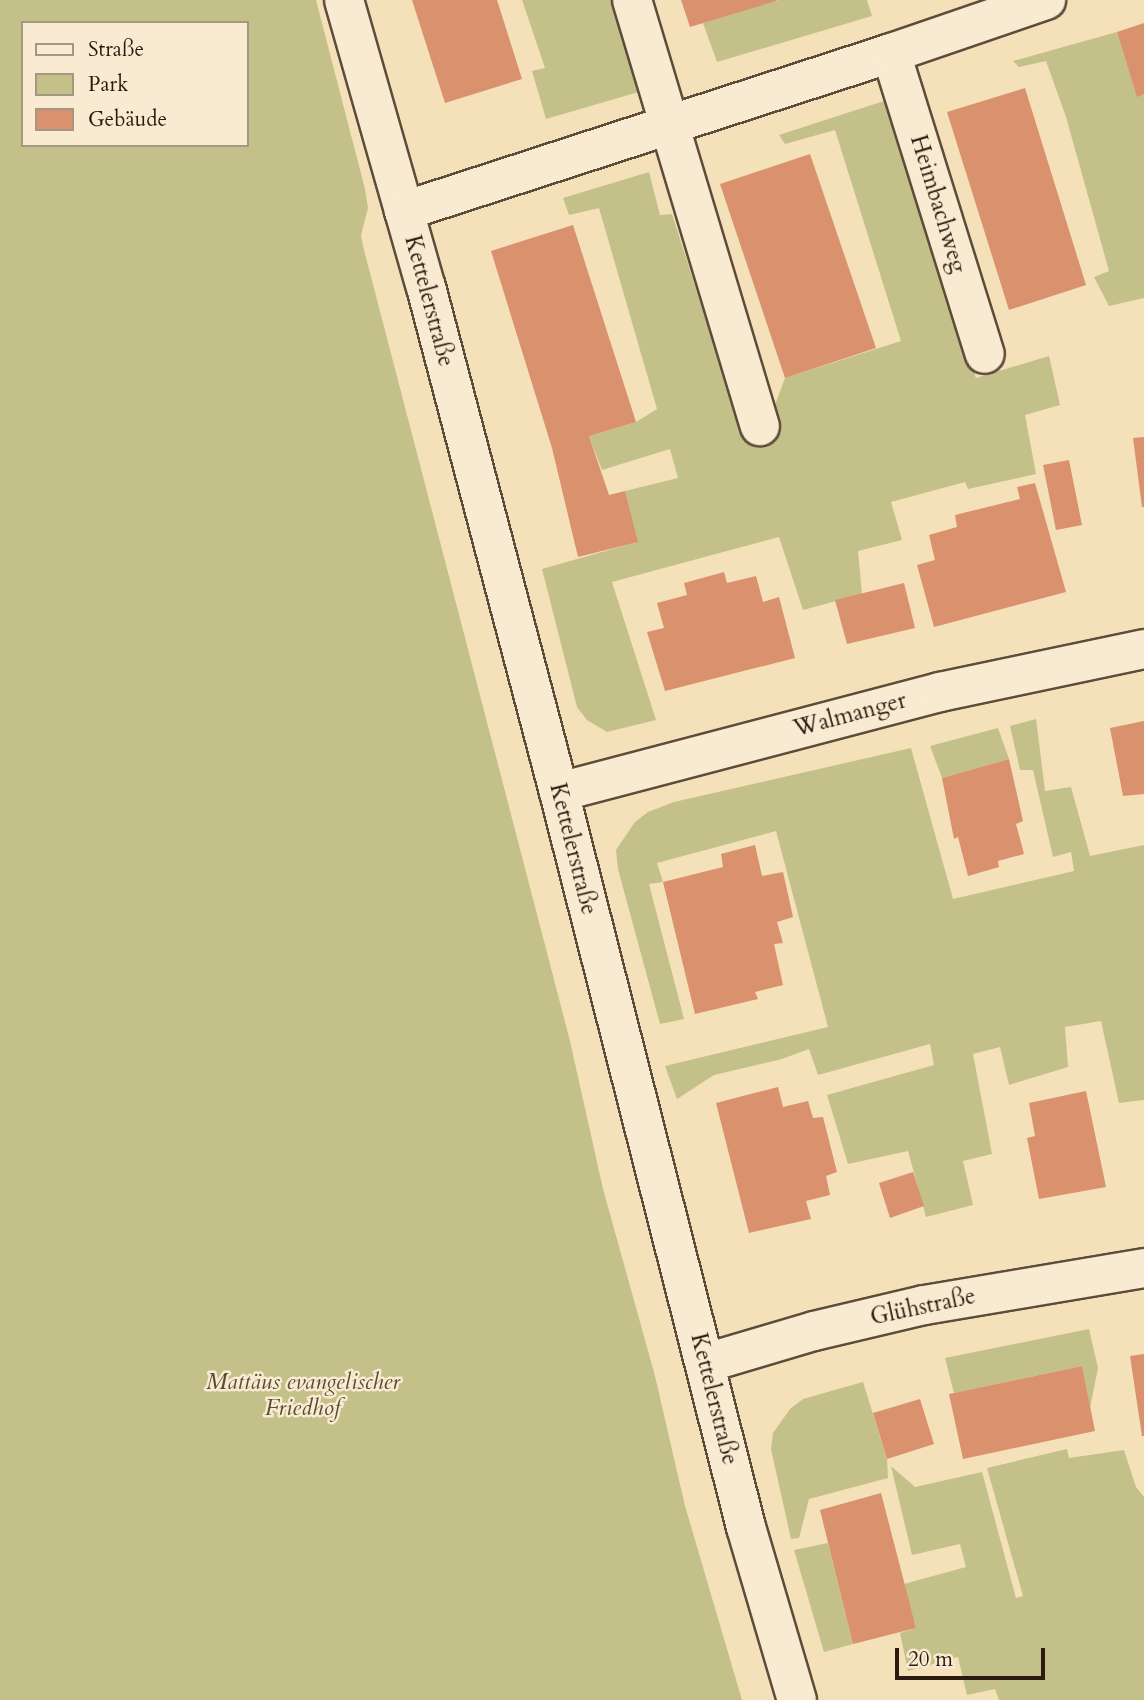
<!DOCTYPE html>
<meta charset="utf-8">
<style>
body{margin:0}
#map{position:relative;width:1144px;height:1700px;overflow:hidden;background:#f4e0b9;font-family:Cardo,serif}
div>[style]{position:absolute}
.green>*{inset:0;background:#c4c08a}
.building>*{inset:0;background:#d9916e}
.roads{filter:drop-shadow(2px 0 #5e4c3a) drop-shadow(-2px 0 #5e4c3a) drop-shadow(0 2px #5e4c3a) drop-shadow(0 -2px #5e4c3a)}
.minor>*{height:38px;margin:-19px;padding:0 19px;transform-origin:19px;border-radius:19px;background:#f8ebd2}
span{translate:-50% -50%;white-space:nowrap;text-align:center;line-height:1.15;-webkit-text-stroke:5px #f8ebd2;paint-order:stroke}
.street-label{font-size:23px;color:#2c1a10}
.park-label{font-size:23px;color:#5a4c35;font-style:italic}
.legend{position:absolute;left:21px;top:21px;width:228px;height:126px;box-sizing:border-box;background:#f8ebd2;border:2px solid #a69784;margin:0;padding:9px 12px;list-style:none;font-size:21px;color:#2c1a10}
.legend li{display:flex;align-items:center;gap:14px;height:35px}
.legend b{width:35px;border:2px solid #a69784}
.scale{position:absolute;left:895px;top:1648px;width:150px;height:32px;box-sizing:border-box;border:4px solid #2c1a10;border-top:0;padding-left:9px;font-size:21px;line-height:24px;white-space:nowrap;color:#2c1a10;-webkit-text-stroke:5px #f8ebd2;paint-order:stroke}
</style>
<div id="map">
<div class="green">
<i style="clip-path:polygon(evenodd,0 0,316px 0,365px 189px,368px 208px,361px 235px,363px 246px,570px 1041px,603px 1189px,655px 1376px,685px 1506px,742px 1700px,0 1700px,0 0,23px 23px,247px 23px,247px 145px,23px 145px,23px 23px)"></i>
<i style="clip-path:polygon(522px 0,617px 0,642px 91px,546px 119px,532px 71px,545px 68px)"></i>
<i style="clip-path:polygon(778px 0,867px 0,872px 16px,717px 62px,703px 23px)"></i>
<i style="clip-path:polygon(1117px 32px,1137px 96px,1144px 94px,1144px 298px,1109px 306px,1094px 277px,1109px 271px,1066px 117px,1046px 61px,1019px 67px,1013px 61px)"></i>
<i style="clip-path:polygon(887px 100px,976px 378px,1049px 356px,1060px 405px,1025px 415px,1036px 474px,968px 489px,965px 482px,891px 502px,902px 540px,858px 551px,862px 594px,803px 610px,779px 537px,612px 582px,656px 720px,607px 732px,587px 720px,577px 707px,542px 569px,637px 542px,625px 491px,678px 478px,670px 449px,602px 470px,589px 436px,636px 422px,657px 409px,599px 208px,569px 215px,563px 198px,649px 172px,660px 215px,672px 214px,740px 426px,769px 421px,785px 378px,901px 341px,835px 130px,785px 144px,779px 135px)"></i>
<i style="clip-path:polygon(1036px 719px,1045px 791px,1071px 787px,1090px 856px,1144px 845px,1144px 1100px,1119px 1103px,1101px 1021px,1065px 1027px,1068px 1067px,1009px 1085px,1000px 1047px,973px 1054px,992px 1154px,963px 1161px,973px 1205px,926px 1217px,908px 1151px,848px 1164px,827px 1095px,934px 1065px,930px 1044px,818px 1075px,809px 1049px,782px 1059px,714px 1075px,677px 1099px,665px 1066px,828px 1027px,776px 831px,657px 863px,663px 882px,649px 884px,684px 1019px,660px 1024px,618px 869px,616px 850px,635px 822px,648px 812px,674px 802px,911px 748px,953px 899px,1074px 871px,1071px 852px,1053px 857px,1033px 770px,1020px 770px,1010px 726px)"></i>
<i style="clip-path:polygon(998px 728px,1009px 759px,942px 778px,930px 746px)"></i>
<i style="clip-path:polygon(1089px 1329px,1098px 1368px,1090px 1408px,1082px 1366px,954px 1393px,945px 1358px)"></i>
<i style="clip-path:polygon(863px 1382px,887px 1459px,888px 1478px,809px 1499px,799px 1538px,791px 1539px,771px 1449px,773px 1433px,790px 1409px,803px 1399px)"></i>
<i style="clip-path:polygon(1067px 1449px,1069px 1458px,1124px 1450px,1136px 1487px,1144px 1497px,1144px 1700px,999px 1700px,995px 1689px,967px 1695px,958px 1657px,908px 1671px,900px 1633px,916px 1628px,904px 1584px,966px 1567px,960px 1544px,912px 1555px,891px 1466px,915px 1487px,982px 1472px,1016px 1598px,1023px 1596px,987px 1468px)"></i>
<i style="clip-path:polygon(828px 1543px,853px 1644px,824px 1652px,794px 1550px)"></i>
</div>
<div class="building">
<i style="clip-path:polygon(412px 0,497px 0,522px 79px,445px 103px)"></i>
<i style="clip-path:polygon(681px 0,776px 0,776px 1px,690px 27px)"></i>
<i style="clip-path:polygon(1144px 23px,1144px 94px,1137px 97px,1117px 32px)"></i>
<i style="clip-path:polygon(1025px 88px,1086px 285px,1009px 310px,947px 112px)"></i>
<i style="clip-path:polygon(810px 154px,876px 348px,785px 378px,720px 184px)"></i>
<i style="clip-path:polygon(573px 225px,636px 422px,589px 436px,609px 495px,625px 491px,638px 542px,578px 557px,552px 448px,491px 251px)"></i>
<i style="clip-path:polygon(1144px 437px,1144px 507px,1142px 507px,1133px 438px)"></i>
<i style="clip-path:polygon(1069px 460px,1082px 525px,1056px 530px,1043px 465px)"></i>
<i style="clip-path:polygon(1035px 483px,1066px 592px,934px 627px,917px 565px,935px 560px,929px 535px,957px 527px,955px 515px,1020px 499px,1017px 487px)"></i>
<i style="clip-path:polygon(724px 572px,727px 583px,756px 576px,763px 602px,779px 597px,795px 658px,665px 691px,647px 632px,664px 628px,657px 603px,687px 595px,684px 583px)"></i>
<i style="clip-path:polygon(904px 583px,915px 628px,847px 644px,835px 600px)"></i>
<i style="clip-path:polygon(1144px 721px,1144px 794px,1123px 796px,1110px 728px)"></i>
<i style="clip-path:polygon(1009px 759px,1023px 821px,1016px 824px,1024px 854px,998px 861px,999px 867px,968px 876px,958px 837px,954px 839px,942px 778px)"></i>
<i style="clip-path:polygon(755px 845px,762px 876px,783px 872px,793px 917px,777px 922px,783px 943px,774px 944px,783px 985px,755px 992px,758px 999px,695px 1014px,663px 882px,723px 867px,721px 854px)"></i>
<i style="clip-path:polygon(778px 1087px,783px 1107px,808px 1101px,813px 1118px,823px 1117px,837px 1172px,826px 1176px,830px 1195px,806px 1201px,811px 1219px,749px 1233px,716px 1103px)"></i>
<i style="clip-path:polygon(1086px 1091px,1106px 1187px,1039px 1199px,1027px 1138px,1035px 1136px,1029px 1103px)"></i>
<i style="clip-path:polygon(913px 1172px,924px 1206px,890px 1218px,879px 1183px)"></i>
<i style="clip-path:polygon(1144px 1354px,1144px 1436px,1142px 1436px,1130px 1356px)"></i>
<i style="clip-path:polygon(1082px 1366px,1095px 1431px,963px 1459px,949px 1394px)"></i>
<i style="clip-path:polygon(920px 1399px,934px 1444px,887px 1459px,873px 1413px)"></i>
<i style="clip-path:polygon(881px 1493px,916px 1628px,853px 1644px,820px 1510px)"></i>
</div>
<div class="roads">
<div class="minor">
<i style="left:344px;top:0;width:298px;rotate:74.1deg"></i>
<i style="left:426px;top:287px;width:522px;rotate:75.25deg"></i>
<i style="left:559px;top:792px;width:758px;rotate:75.73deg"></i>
<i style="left:746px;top:1527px;width:180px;rotate:73.6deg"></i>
<i style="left:632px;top:0;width:445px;rotate:73.3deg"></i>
<i style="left:891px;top:53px;width:315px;rotate:72.7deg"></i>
<i style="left:404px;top:211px;width:512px;rotate:-17.97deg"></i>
<i style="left:891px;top:53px;width:164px;rotate:-18.9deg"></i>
<i style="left:559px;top:792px;width:394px;rotate:-14.7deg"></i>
<i style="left:940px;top:692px;width:208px;rotate:-11.9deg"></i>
<i style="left:706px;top:1363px;width:113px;rotate:-16.5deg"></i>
<i style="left:814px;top:1331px;width:113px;rotate:-13.3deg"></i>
<i style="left:924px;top:1305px;width:223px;rotate:-9.5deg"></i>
</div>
</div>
<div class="street-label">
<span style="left:938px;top:204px;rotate:73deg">Heimbachweg</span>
<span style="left:429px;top:301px;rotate:75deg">Kettelerstraße</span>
<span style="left:850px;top:715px;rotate:-15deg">Walmanger</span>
<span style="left:573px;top:849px;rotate:76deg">Kettelerstraße</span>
<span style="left:923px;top:1307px;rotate:-12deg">Glühstraße</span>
<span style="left:714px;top:1399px;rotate:76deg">Kettelerstraße</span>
</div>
<div class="park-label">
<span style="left:303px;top:1395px">Mattäus evangelischer<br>Friedhof</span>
</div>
<ul class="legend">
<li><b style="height:9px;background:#f8ebd2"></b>Straße</li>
<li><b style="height:19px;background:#c4c08a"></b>Park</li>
<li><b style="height:19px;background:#d9916e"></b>Gebäude</li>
</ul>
<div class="scale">20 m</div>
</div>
